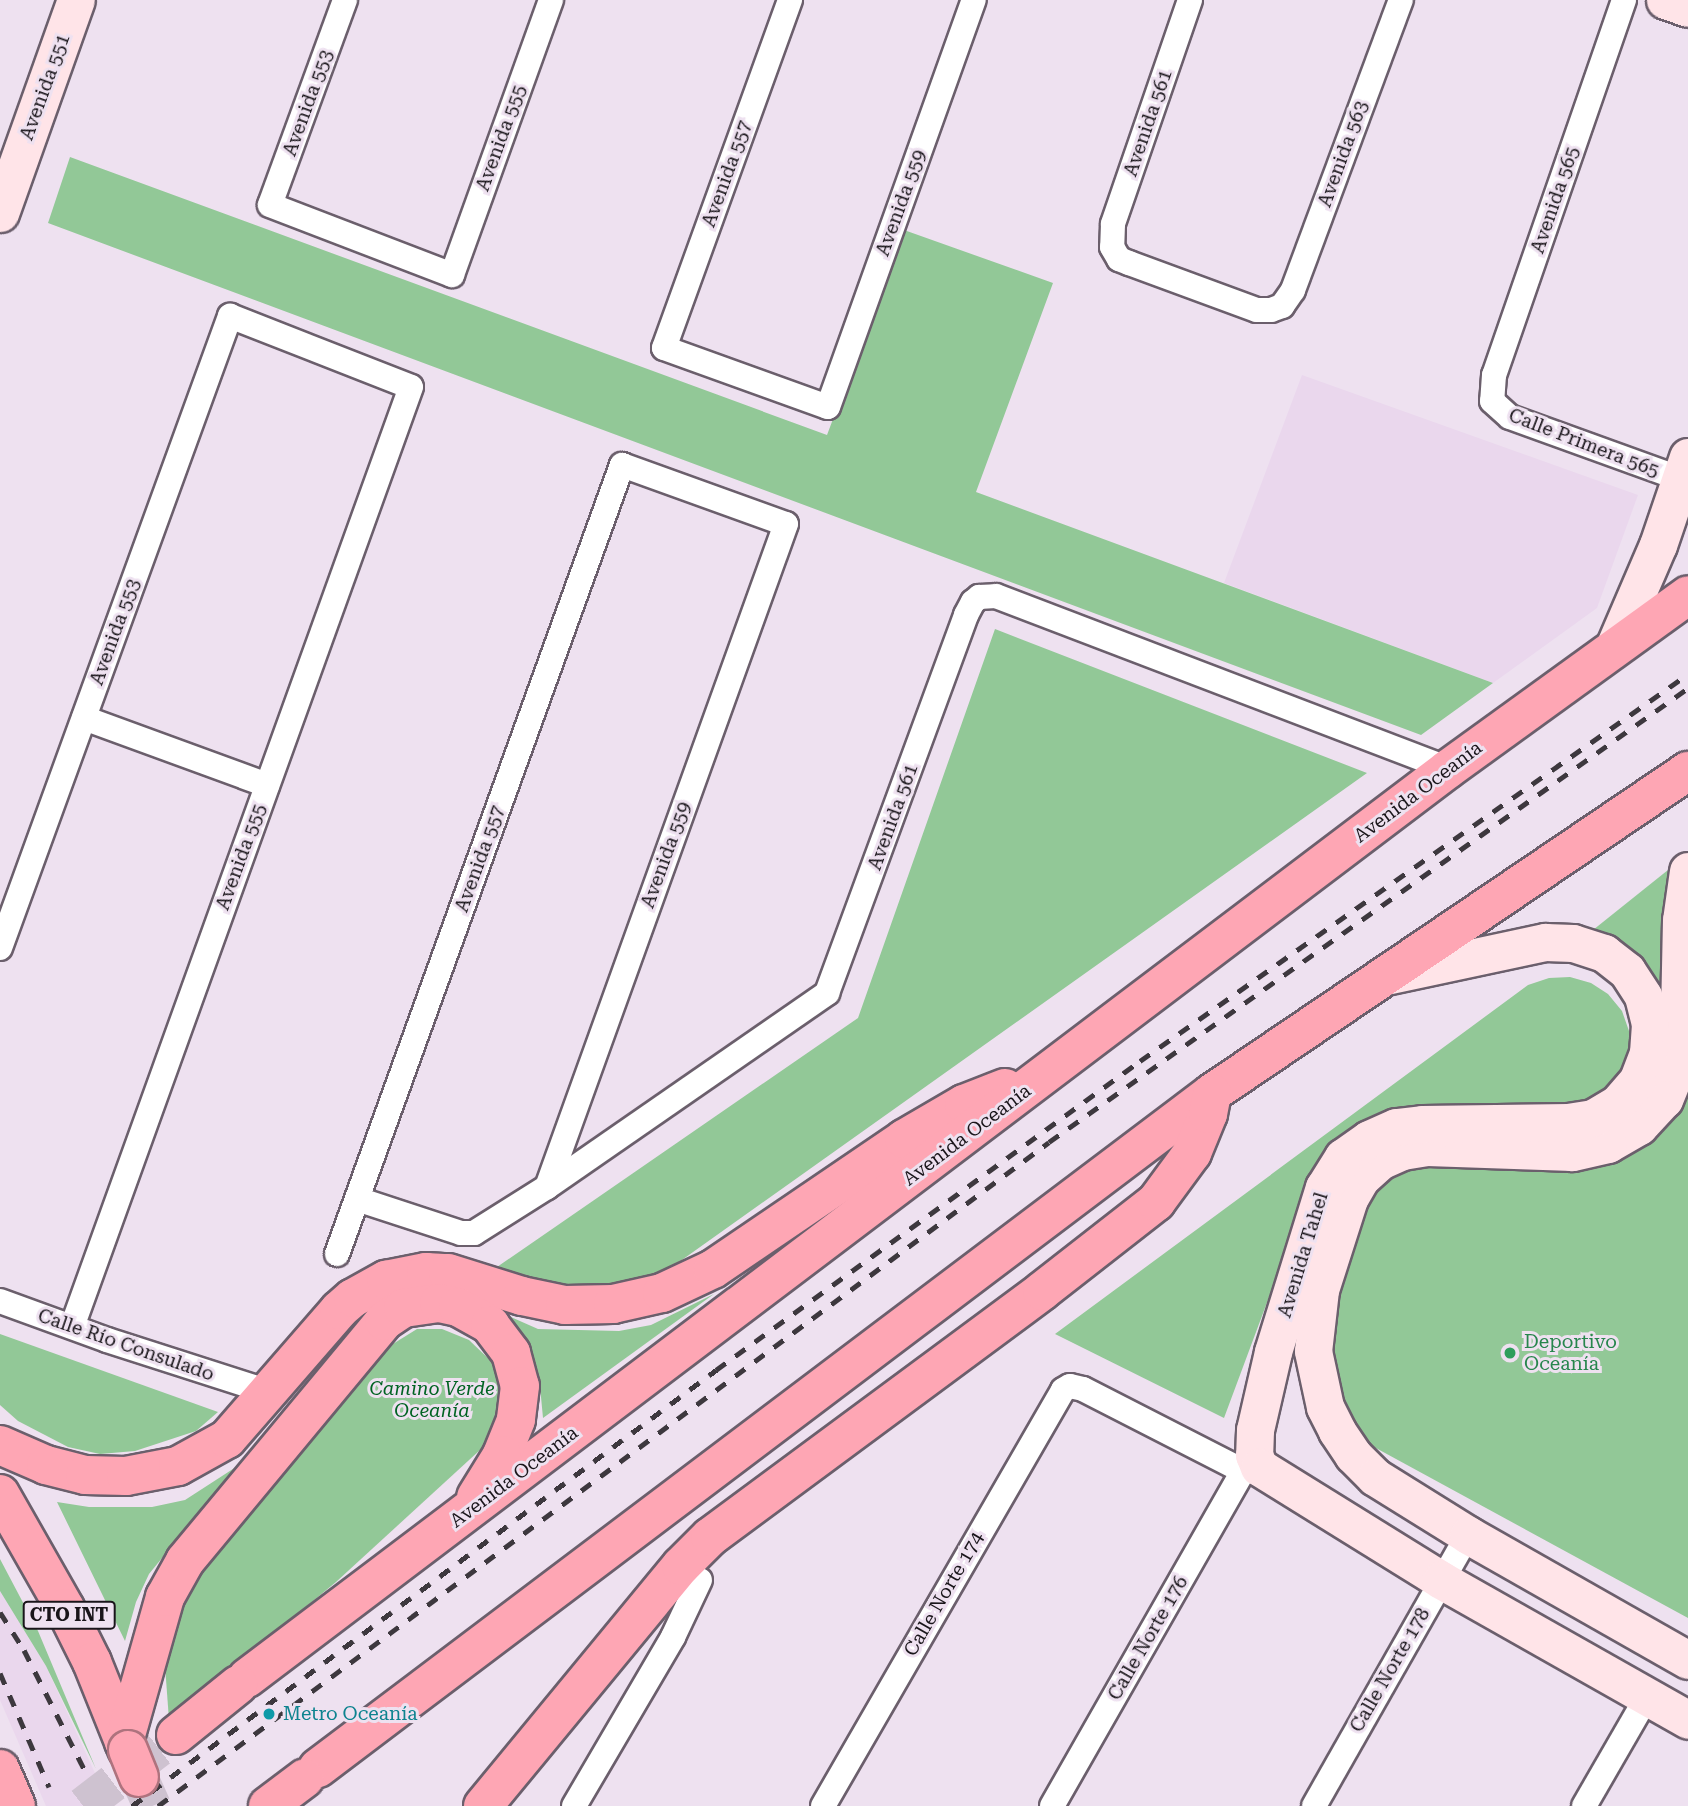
<!DOCTYPE html>
<meta charset="utf-8">
<style>
body{margin:0}
#map{position:relative;width:1688px;height:1806px;overflow:hidden;background:#eee1f0;font-family:"Roboto Serif",serif}
div>[style]{position:absolute}
.built>*{inset:0;background:#ead7ed}
.green>*{inset:0;background:#92c897}
.highway-tunnel>*{height:38px;margin-top:-19px;transform-origin:0;background:repeating-linear-gradient(90deg,#cec2d0 0 38px,transparent 0 57px)}
.roads{filter:drop-shadow(2px 0 #6b5f6c) drop-shadow(-2px 0 #6b5f6c) drop-shadow(0 2px #6b5f6c) drop-shadow(0 -2px #6b5f6c)}
.street>*{height:24px;margin:-12px;padding:0 12px;transform-origin:12px;border-radius:12px;background:#fff}
.secondary>*{height:37px;margin:-18.5px;padding:0 18.5px;transform-origin:18.5px;border-radius:18.5px;background:#ffe4e8}
.highway>*{height:38px;margin:-19px;padding:0 19px;transform-origin:19px;border-radius:19px;background:#fea6b4}
.rail>*{height:5px;margin-top:-2.5px;transform-origin:0;background:repeating-linear-gradient(90deg,#3d383e 0 12px,transparent 0 24px)}
.bridges{filter:drop-shadow(2px 0 #ae737e) drop-shadow(-2px 0 #ae737e) drop-shadow(0 2px #ae737e) drop-shadow(0 -2px #ae737e)}
.highway-bridge>*{height:38px;margin:-19px;padding:0 19px;transform-origin:19px;border-radius:19px;background:#fea6b4}
.dots>*{width:19px;height:19px;translate:-50% -50%;box-sizing:border-box;border:4px solid #eee1f0;border-radius:50%}
span{translate:-50% -50%;white-space:nowrap;text-align:center;line-height:1.15;-webkit-text-stroke:6px #eee1f0;paint-order:stroke}
.shield-label span{padding:2px 5px;background:#eee1f0;border:2px solid;border-radius:5px;-webkit-text-stroke-width:0}
.shield-label{font-size:18px;color:#19151a;font-weight:700}
.street-label{font-size:19px;color:#19151a}
.leisure-label{font-size:19px;color:#27864d}
.left{translate:0 -50%;text-align:left}
.park-label{font-size:19px;color:#006322;font-style:italic}
.culture-label{font-size:19px;color:#0d838f}
</style>
<div id="map">
<div class="built">
<i style="clip-path:polygon(1302px 375px,1638px 495px,1597px 608px,1493px 683px,1224px 583px)"></i>
<i style="clip-path:polygon(0 1591px,46px 1666px,110px 1806px,46px 1806px,0 1700px)"></i>
</div>
<div class="green">
<i style="clip-path:polygon(70px 157px,827px 435px,904px 230px,1053px 283px,976px 492px,1493px 683px,1421px 735px,48px 223px)"></i>
<i style="clip-path:polygon(995px 629px,1367px 773px,672px 1267px,640px 1280px,608px 1286px,568px 1287px,533px 1284px,497px 1267px,858px 1018px)"></i>
<i style="clip-path:polygon(1678px 862px,1668px 1023px,1583px 938px)"></i>
<i style="clip-path:polygon(1570px 977px,1591px 983px,1608px 994px,1622px 1011px,1629px 1031px,1630px 1052px,1624px 1073px,1596px 1104px,1320px 1160px,1224px 1418px,1055px 1334px,1528px 985px,1549px 978px)"></i>
<i style="clip-path:polygon(1688px 1092px,1688px 1618px,1374px 1447px,1350px 1422px,1332px 1378px,1331px 1329px,1363px 1204px,1385px 1181px,1413px 1167px,1583px 1162px,1645px 1139px)"></i>
<i style="clip-path:polygon(714px 1294px,543px 1418px,539px 1376px,529px 1352px,502px 1313px,538px 1329px,619px 1331px,651px 1325px)"></i>
<i style="clip-path:polygon(417px 1329px,442px 1329px,469px 1340px,493px 1363px,503px 1388px,492px 1439px,336px 1582px,169px 1720px,164px 1652px,184px 1599px,204px 1569px,388px 1347px)"></i>
<i style="clip-path:polygon(0 1334px,218px 1412px,196px 1431px,135px 1451px,100px 1454px,68px 1447px,18px 1421px,0 1405px)"></i>
<i style="clip-path:polygon(236px 1467px,149px 1574px,136px 1602px,125px 1641px,57px 1502px,89px 1507px,152px 1507px,185px 1500px)"></i>
<i style="clip-path:polygon(0 1559px,38px 1631px,96px 1769px,46px 1666px,0 1591px)"></i>
</div>
<div class="highway-tunnel">
<i style="left:139px;top:1777px;width:32px;rotate:66deg"></i>
<i style="left:83px;top:1806px;width:117px;rotate:-37.4deg"></i>
</div>
<div class="roads">
<div class="street">
<i style="left:345px;top:0;width:218px;rotate:110.1deg"></i>
<i style="left:270px;top:205px;width:195px;rotate:21deg"></i>
<i style="left:452px;top:275px;width:292px;rotate:-70.2deg"></i>
<i style="left:790px;top:0;width:370px;rotate:109.9deg"></i>
<i style="left:664px;top:348px;width:174px;rotate:19.8deg"></i>
<i style="left:828px;top:407px;width:432px;rotate:-70.3deg"></i>
<i style="left:1190px;top:0;width:237px;rotate:109deg"></i>
<i style="left:1113px;top:224px;width:23px;rotate:92deg"></i>
<i style="left:1112px;top:247px;width:14px;rotate:60deg"></i>
<i style="left:1119px;top:259px;width:11px;rotate:22deg"></i>
<i style="left:1129px;top:263px;width:136px;rotate:20.2deg"></i>
<i style="left:1257px;top:310px;width:14px"></i>
<i style="left:1271px;top:310px;width:12px;rotate:-20deg"></i>
<i style="left:1282px;top:306px;width:19px;rotate:-55deg"></i>
<i style="left:1293px;top:290px;width:309px;rotate:-69.6deg"></i>
<i style="left:1624px;top:0;width:397px;rotate:109.1deg"></i>
<i style="left:1494px;top:375px;width:26px;rotate:94deg"></i>
<i style="left:1492px;top:401px;width:24px;rotate:42deg"></i>
<i style="left:1510px;top:417px;width:182px;rotate:19.9deg"></i>
<i style="left:84px;top:718px;width:195px;rotate:20.1deg"></i>
<i style="left:0;top:948px;width:673px;rotate:-70deg"></i>
<i style="left:230px;top:316px;width:194px;rotate:21.4deg"></i>
<i style="left:411px;top:387px;width:999px;rotate:109.83deg"></i>
<i style="left:357px;top:1199px;width:109px;rotate:18.1deg"></i>
<i style="left:461px;top:1233px;width:13px"></i>
<i style="left:474px;top:1233px;width:86px;rotate:-32.2deg"></i>
<i style="left:547px;top:1187px;width:341px;rotate:-34.7deg"></i>
<i style="left:827px;top:993px;width:403px;rotate:-69.8deg"></i>
<i style="left:966px;top:615px;width:15px;rotate:-62deg"></i>
<i style="left:973px;top:602px;width:8px;rotate:-40deg"></i>
<i style="left:979px;top:597px;width:17px;rotate:-3deg"></i>
<i style="left:996px;top:596px;width:484px;rotate:20.9deg"></i>
<i style="left:337px;top:1254px;width:839px;rotate:-70.14deg"></i>
<i style="left:622px;top:465px;width:174px;rotate:19.8deg"></i>
<i style="left:786px;top:524px;width:705px;rotate:109.82deg"></i>
<i style="left:0;top:1301px;width:114px;rotate:20deg"></i>
<i style="left:107px;top:1340px;width:153px;rotate:17.8deg"></i>
<i style="left:574px;top:1806px;width:196px;rotate:-59.6deg"></i>
<i style="left:673px;top:1637px;width:63px;rotate:-64.7deg"></i>
<i style="left:823px;top:1806px;width:480px;rotate:-60deg"></i>
<i style="left:1063px;top:1390px;width:8px;rotate:-30deg"></i>
<i style="left:1070px;top:1386px;width:13px;rotate:13deg"></i>
<i style="left:1083px;top:1389px;width:180px;rotate:27.1deg"></i>
<i style="left:1052px;top:1806px;width:386px;rotate:-60.3deg"></i>
<i style="left:1314px;top:1806px;width:312px;rotate:-60.4deg"></i>
<i style="left:1584px;top:1806px;width:126px;rotate:-60deg"></i>
</div>
<div class="secondary">
<i style="left:1665px;top:0;width:24px;rotate:19deg"></i>
<i style="left:0;top:213px;width:226px;rotate:-70.4deg"></i>
<i style="left:1614px;top:647px;width:111px;rotate:-66.7deg"></i>
<i style="left:1658px;top:545px;width:93px;rotate:-71.2deg"></i>
<i style="left:1688px;top:871px;width:49px;rotate:98.1deg"></i>
<i style="left:1681px;top:920px;width:145px;rotate:91.2deg"></i>
<i style="left:1678px;top:1065px;width:37px;rotate:112deg"></i>
<i style="left:1664px;top:1099px;width:37px;rotate:133deg"></i>
<i style="left:1639px;top:1126px;width:36px;rotate:150deg"></i>
<i style="left:1608px;top:1144px;width:37px;rotate:167deg"></i>
<i style="left:1572px;top:1152px;width:145px;rotate:-178deg"></i>
<i style="left:1427px;top:1147px;width:25px;rotate:171deg"></i>
<i style="left:1402px;top:1151px;width:24px;rotate:156deg"></i>
<i style="left:1380px;top:1161px;width:25px;rotate:138deg"></i>
<i style="left:1361px;top:1178px;width:24px;rotate:120deg"></i>
<i style="left:1349px;top:1199px;width:96px;rotate:107.7deg"></i>
<i style="left:1320px;top:1290px;width:61px;rotate:96.5deg"></i>
<i style="left:1313px;top:1351px;width:57px;rotate:77.9deg"></i>
<i style="left:1325px;top:1407px;width:27px;rotate:63deg"></i>
<i style="left:1337px;top:1431px;width:29px;rotate:56deg"></i>
<i style="left:1353px;top:1455px;width:31px;rotate:45deg"></i>
<i style="left:1375px;top:1477px;width:110px;rotate:31.9deg"></i>
<i style="left:1468px;top:1535px;width:253px;rotate:29.6deg"></i>
<i style="left:1386px;top:976px;width:163px;rotate:-12.1deg"></i>
<i style="left:1545px;top:942px;width:28px;rotate:2deg"></i>
<i style="left:1573px;top:943px;width:33px;rotate:18deg"></i>
<i style="left:1604px;top:953px;width:29px;rotate:38deg"></i>
<i style="left:1627px;top:971px;width:30px;rotate:57deg"></i>
<i style="left:1643px;top:996px;width:29px;rotate:76deg"></i>
<i style="left:1650px;top:1024px;width:29px;rotate:94deg"></i>
<i style="left:1648px;top:1053px;width:30px;rotate:111deg"></i>
<i style="left:1637px;top:1081px;width:29px;rotate:131deg"></i>
<i style="left:1618px;top:1103px;width:29px;rotate:149deg"></i>
<i style="left:1593px;top:1118px;width:24px;rotate:171deg"></i>
<i style="left:1569px;top:1122px;width:147px;rotate:179.2deg"></i>
<i style="left:1422px;top:1124px;width:26px;rotate:173deg"></i>
<i style="left:1396px;top:1127px;width:30px;rotate:156deg"></i>
<i style="left:1369px;top:1139px;width:32px;rotate:145deg"></i>
<i style="left:1343px;top:1157px;width:36px;rotate:122deg"></i>
<i style="left:1324px;top:1187px;width:173px;rotate:107.2deg"></i>
<i style="left:1273px;top:1352px;width:80px;rotate:103deg"></i>
<i style="left:1255px;top:1430px;width:25px;rotate:92deg"></i>
<i style="left:1254px;top:1455px;width:13px;rotate:67deg"></i>
<i style="left:1259px;top:1467px;width:214px;rotate:31.8deg"></i>
<i style="left:1441px;top:1580px;width:284px;rotate:29.5deg"></i>
</div>
<div class="highway">
<i style="left:0;top:1445px;width:50px;rotate:23.5deg"></i>
<i style="left:46px;top:1465px;width:40px;rotate:14.4deg"></i>
<i style="left:85px;top:1475px;width:41px;rotate:1.4deg"></i>
<i style="left:126px;top:1476px;width:53px;rotate:-10.9deg"></i>
<i style="left:178px;top:1466px;width:56px;rotate:-28.9deg"></i>
<i style="left:227px;top:1439px;width:171px;rotate:-49deg"></i>
<i style="left:339px;top:1310px;width:18px;rotate:-41deg"></i>
<i style="left:353px;top:1298px;width:38px;rotate:-29deg"></i>
<i style="left:386px;top:1280px;width:41px;rotate:-11.3deg"></i>
<i style="left:426px;top:1272px;width:22px;rotate:3deg"></i>
<i style="left:448px;top:1273px;width:77px;rotate:17.3deg"></i>
<i style="left:522px;top:1296px;width:44px;rotate:11.8deg"></i>
<i style="left:565px;top:1305px;width:48px;rotate:-1.2deg"></i>
<i style="left:613px;top:1304px;width:50px;rotate:-12.7deg"></i>
<i style="left:662px;top:1293px;width:56px;rotate:-25.2deg"></i>
<i style="left:713px;top:1269px;width:231px;rotate:-34.2deg"></i>
<i style="left:904px;top:1139px;width:69px;rotate:-30.3deg"></i>
<i style="left:964px;top:1104px;width:44px;rotate:-21.3deg"></i>
<i style="left:0;top:1494px;width:131px;rotate:60.3deg"></i>
<i style="left:65px;top:1608px;width:60px;rotate:63.4deg"></i>
<i style="left:92px;top:1662px;width:94px;rotate:68.1deg"></i>
<i style="left:247px;top:1678px;width:1506px;rotate:-37.12deg"></i>
<i style="left:1448px;top:769px;width:296px;rotate:-35.9deg"></i>
<i style="left:176px;top:1735px;width:80px;rotate:-38.9deg"></i>
<i style="left:124px;top:1742px;width:151px;rotate:-74.2deg"></i>
<i style="left:165px;top:1597px;width:41px;rotate:-60.9deg"></i>
<i style="left:185px;top:1561px;width:312px;rotate:-50.3deg"></i>
<i style="left:384px;top:1321px;width:23px;rotate:-34deg"></i>
<i style="left:403px;top:1308px;width:36px;rotate:-8deg"></i>
<i style="left:439px;top:1303px;width:19px;rotate:12deg"></i>
<i style="left:458px;top:1307px;width:37px;rotate:29deg"></i>
<i style="left:490px;top:1325px;width:35px;rotate:53deg"></i>
<i style="left:511px;top:1353px;width:34px;rotate:75deg"></i>
<i style="left:520px;top:1386px;width:34px;rotate:97deg"></i>
<i style="left:516px;top:1420px;width:38px;rotate:112deg"></i>
<i style="left:502px;top:1455px;width:49px;rotate:121.8deg"></i>
<i style="left:318px;top:1768px;width:1120px;rotate:-37.05deg"></i>
<i style="left:1212px;top:1093px;width:575px;rotate:-34.08deg"></i>
<i style="left:0;top:1769px;width:40px;rotate:66.6deg"></i>
<i style="left:268px;top:1806px;width:46px;rotate:-37.1deg"></i>
<i style="left:483px;top:1806px;width:311px;rotate:-50.5deg"></i>
<i style="left:681px;top:1566px;width:41px;rotate:-45deg"></i>
<i style="left:710px;top:1537px;width:413px;rotate:-36.5deg"></i>
<i style="left:1042px;top:1291px;width:145px;rotate:-38deg"></i>
<i style="left:1156px;top:1202px;width:61px;rotate:-53.7deg"></i>
<i style="left:1192px;top:1153px;width:42px;rotate:-67.7deg"></i>
<i style="left:1208px;top:1114px;width:21px;rotate:-79deg"></i>
</div>
</div>
<div class="rail">
<i style="left:0;top:1612px;width:45px;rotate:57.7deg"></i>
<i style="left:24px;top:1650px;width:136px;rotate:63.2deg"></i>
<i style="left:0;top:1673px;width:124px;rotate:66.7deg"></i>
<i style="left:132px;top:1806px;width:729px;rotate:-36.74deg"></i>
<i style="left:716px;top:1370px;width:525px;rotate:-36.08deg"></i>
<i style="left:1140px;top:1061px;width:671px;rotate:-35.23deg"></i>
<i style="left:158px;top:1806px;width:1111px;rotate:-36.69deg"></i>
<i style="left:1049px;top:1142px;width:784px;rotate:-35.39deg"></i>
</div>
<div class="bridges">
<div class="highway-bridge">
<i style="left:128px;top:1750px;width:29px;rotate:68deg"></i>
</div>
</div>
<div class="dots">
<i style="left:1510px;top:1353px;background:#2e9e5b"></i>
<i style="left:269px;top:1714px;background:#0f9aa8"></i>
</div>
<div class="shield-label">
<span style="left:69px;top:1615px">CTO INT</span>
</div>
<div class="street-label">
<span style="left:45px;top:87px;rotate:-70deg">Avenida 551</span>
<span style="left:308px;top:103px;rotate:-70deg">Avenida 553</span>
<span style="left:1148px;top:123px;rotate:-71deg">Avenida 561</span>
<span style="left:501px;top:138px;rotate:-70deg">Avenida 555</span>
<span style="left:1343px;top:154px;rotate:-70deg">Avenida 563</span>
<span style="left:727px;top:174px;rotate:-70deg">Avenida 557</span>
<span style="left:1555px;top:200px;rotate:-71deg">Avenida 565</span>
<span style="left:901px;top:203px;rotate:-70deg">Avenida 559</span>
<span style="left:1584px;top:443px;rotate:21deg">Calle Primera 565</span>
<span style="left:115px;top:632px;rotate:-70deg">Avenida 553</span>
<span style="left:1418px;top:792px;rotate:-37deg">Avenida Oceanía</span>
<span style="left:893px;top:817px;rotate:-70deg">Avenida 561</span>
<span style="left:666px;top:855px;rotate:-70deg">Avenida 559</span>
<span style="left:241px;top:857px;rotate:-70deg">Avenida 555</span>
<span style="left:480px;top:859px;rotate:-70deg">Avenida 557</span>
<span style="left:967px;top:1135px;rotate:-37deg">Avenida Oceanía</span>
<span style="left:1303px;top:1255px;rotate:-73deg">Avenida Tahel</span>
<span style="left:126px;top:1345px;rotate:19deg">Calle Río Consulado</span>
<span style="left:514px;top:1477px;rotate:-37deg">Avenida Oceanía</span>
<span style="left:944px;top:1594px;rotate:-60deg">Calle Norte 174</span>
<span style="left:1148px;top:1638px;rotate:-60deg">Calle Norte 176</span>
<span style="left:1390px;top:1670px;rotate:-60deg">Calle Norte 178</span>
</div>
<div class="leisure-label">
<span class="left" style="left:1524px;top:1353px">Deportivo<br>Oceanía</span>
</div>
<div class="park-label">
<span style="left:432px;top:1400px">Camino Verde<br>Oceanía</span>
</div>
<div class="culture-label">
<span class="left" style="left:283px;top:1714px">Metro Oceanía</span>
</div>
</div>
